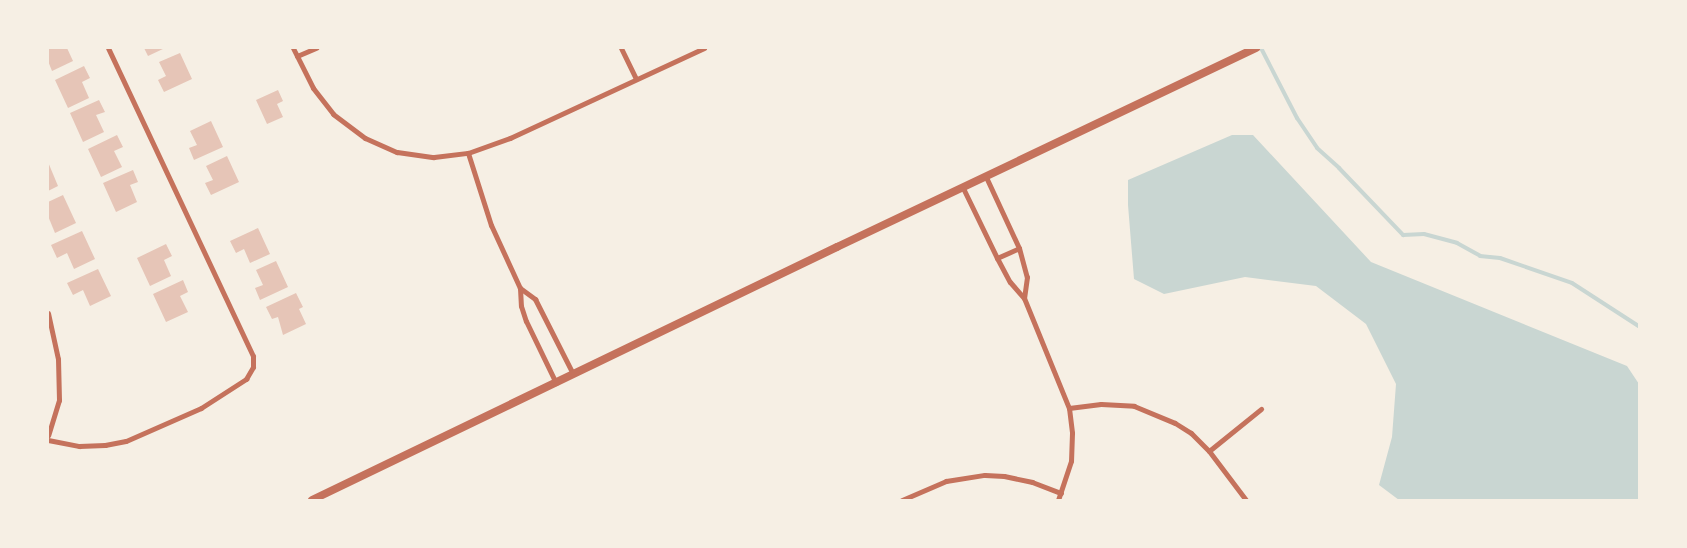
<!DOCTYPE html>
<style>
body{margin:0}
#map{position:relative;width:1687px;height:548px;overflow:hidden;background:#f6efe4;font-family:"Work Sans",sans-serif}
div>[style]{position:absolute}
.water>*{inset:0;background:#c9d6d2}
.stream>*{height:4px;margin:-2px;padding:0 2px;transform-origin:2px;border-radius:2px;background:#c9d6d2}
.building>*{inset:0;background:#e6c5b7}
.minor>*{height:5px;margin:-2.5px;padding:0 2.5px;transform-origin:2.5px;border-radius:2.5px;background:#c5725c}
.tertiary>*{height:8px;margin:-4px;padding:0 4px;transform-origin:4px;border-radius:4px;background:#c5725c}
span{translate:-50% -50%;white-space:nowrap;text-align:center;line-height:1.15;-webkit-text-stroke:5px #f6efe4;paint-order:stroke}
.frame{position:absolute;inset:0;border:49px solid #f6efe4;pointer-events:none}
</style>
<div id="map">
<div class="water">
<i style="clip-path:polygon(1232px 135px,1253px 135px,1371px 262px,1627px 366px,1639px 384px,1639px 500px,1399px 500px,1379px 485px,1392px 437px,1396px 384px,1366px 324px,1316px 286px,1245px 277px,1164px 294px,1134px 279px,1128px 205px,1128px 180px)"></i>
</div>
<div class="stream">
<i style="left:1261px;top:48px;width:79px;rotate:62.8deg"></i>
<i style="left:1297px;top:118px;width:36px;rotate:56deg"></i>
<i style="left:1317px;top:148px;width:30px;rotate:42deg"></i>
<i style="left:1339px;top:168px;width:93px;rotate:46.3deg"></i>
<i style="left:1403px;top:235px;width:21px;rotate:-3deg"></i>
<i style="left:1424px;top:234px;width:34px;rotate:15deg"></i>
<i style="left:1457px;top:243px;width:26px;rotate:29deg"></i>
<i style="left:1480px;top:256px;width:20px;rotate:6deg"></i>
<i style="left:1500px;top:258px;width:76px;rotate:19.1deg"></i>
<i style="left:1572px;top:283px;width:81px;rotate:32.9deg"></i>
</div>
<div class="building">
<i style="clip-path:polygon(48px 48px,67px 48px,73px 61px,52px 71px,48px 61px)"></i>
<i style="clip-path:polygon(144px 48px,165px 48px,148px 56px)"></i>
<i style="clip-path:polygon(180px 53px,192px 79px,164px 92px,158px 80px,166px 76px,159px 62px)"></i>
<i style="clip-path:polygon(84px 66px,90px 78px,82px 82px,89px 98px,68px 108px,55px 80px)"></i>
<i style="clip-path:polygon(278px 90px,283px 101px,277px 104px,283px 117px,267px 124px,256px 100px)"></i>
<i style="clip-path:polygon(99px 100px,105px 112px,96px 115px,104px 132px,83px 142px,70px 113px)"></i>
<i style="clip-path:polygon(211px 121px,223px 147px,194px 160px,189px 148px,197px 145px,190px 131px)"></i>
<i style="clip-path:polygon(117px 135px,123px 147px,114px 151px,122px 167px,101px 177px,88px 149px)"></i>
<i style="clip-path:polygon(227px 156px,239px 182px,211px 195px,205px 183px,213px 180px,206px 166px)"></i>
<i style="clip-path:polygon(48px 162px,58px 186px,48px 191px)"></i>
<i style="clip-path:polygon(133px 170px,138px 182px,130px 185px,137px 202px,116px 212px,103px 183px)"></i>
<i style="clip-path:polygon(63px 195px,76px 223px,55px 233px,48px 216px,48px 202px)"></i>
<i style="clip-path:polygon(258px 228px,270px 254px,250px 263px,244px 249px,236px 253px,230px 241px)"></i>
<i style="clip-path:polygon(82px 231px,95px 259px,74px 269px,67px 253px,57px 258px,51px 245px)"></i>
<i style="clip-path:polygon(166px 244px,172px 256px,164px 260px,171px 276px,150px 286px,137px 258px)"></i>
<i style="clip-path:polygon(276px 261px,288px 287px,260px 300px,255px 288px,263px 285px,256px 270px)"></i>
<i style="clip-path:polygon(98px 269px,111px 296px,90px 306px,83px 290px,73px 295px,67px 283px)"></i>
<i style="clip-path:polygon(183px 280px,188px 292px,180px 296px,188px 312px,166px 322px,153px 294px)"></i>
<i style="clip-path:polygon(296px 293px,303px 307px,299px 309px,306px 324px,283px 335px,278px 317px,272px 319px,266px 307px)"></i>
</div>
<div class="minor">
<i style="left:293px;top:48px;width:45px;rotate:63.4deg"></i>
<i style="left:313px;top:88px;width:33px;rotate:52deg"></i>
<i style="left:333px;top:114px;width:40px;rotate:37deg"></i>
<i style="left:365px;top:138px;width:35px;rotate:24deg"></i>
<i style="left:397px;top:152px;width:37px;rotate:8deg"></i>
<i style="left:434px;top:157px;width:34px;rotate:-7deg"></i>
<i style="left:468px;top:153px;width:45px;rotate:-19.7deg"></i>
<i style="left:510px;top:138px;width:214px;rotate:-24.9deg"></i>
<i style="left:621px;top:48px;width:34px;rotate:64deg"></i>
<i style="left:297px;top:56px;width:21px;rotate:-23deg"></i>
<i style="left:468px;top:153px;width:76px;rotate:72.3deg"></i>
<i style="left:491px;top:225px;width:69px;rotate:65.3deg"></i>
<i style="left:520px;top:288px;width:18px;rotate:87deg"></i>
<i style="left:521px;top:306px;width:16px;rotate:72deg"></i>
<i style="left:526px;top:321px;width:69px;rotate:64.2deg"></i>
<i style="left:986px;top:177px;width:78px;rotate:65.1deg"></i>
<i style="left:1019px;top:248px;width:30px;rotate:75deg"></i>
<i style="left:1027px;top:277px;width:21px;rotate:98deg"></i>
<i style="left:963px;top:188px;width:78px;rotate:64.1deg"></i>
<i style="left:997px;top:258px;width:27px;rotate:62deg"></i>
<i style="left:1010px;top:282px;width:21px;rotate:49deg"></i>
<i style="left:1024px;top:298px;width:119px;rotate:67.8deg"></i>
<i style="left:1069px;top:408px;width:25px;rotate:83deg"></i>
<i style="left:1072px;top:433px;width:28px;rotate:92deg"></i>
<i style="left:1071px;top:461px;width:41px;rotate:108.4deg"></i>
<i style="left:997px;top:258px;width:24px;rotate:-24deg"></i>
<i style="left:520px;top:288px;width:19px;rotate:36deg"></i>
<i style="left:535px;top:299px;width:84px;rotate:63.1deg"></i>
<i style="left:48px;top:313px;width:47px;rotate:77.7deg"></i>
<i style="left:58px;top:359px;width:41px;rotate:88.6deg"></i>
<i style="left:59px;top:400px;width:37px;rotate:107deg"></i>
<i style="left:1069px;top:408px;width:32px;rotate:-7deg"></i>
<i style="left:1101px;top:404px;width:33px;rotate:3deg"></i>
<i style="left:1134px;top:406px;width:44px;rotate:22.5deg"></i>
<i style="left:1175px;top:423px;width:19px;rotate:32deg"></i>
<i style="left:1191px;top:433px;width:25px;rotate:45deg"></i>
<i style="left:1209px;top:451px;width:61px;rotate:52.9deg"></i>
<i style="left:48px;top:440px;width:32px;rotate:11deg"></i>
<i style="left:79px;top:446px;width:26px;rotate:-2deg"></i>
<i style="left:105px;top:445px;width:21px;rotate:-11deg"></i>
<i style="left:126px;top:441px;width:82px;rotate:-23.7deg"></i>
<i style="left:201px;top:408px;width:54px;rotate:-32.8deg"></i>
<i style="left:246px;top:379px;width:14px;rotate:-60deg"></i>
<i style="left:253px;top:367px;width:11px;rotate:-90deg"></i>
<i style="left:253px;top:356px;width:340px;rotate:-115.2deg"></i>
<i style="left:1209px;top:451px;width:67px;rotate:-38.9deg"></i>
<i style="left:902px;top:500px;width:48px;rotate:-23.4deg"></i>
<i style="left:946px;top:481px;width:39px;rotate:-9deg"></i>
<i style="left:985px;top:475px;width:19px;rotate:3deg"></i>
<i style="left:1004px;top:476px;width:29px;rotate:12deg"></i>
<i style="left:1032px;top:482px;width:31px;rotate:21deg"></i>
</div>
<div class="tertiary">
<i style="left:312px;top:500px;width:583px;rotate:-25.73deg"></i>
<i style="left:837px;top:247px;width:464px;rotate:-25.4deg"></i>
</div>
<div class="frame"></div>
</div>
